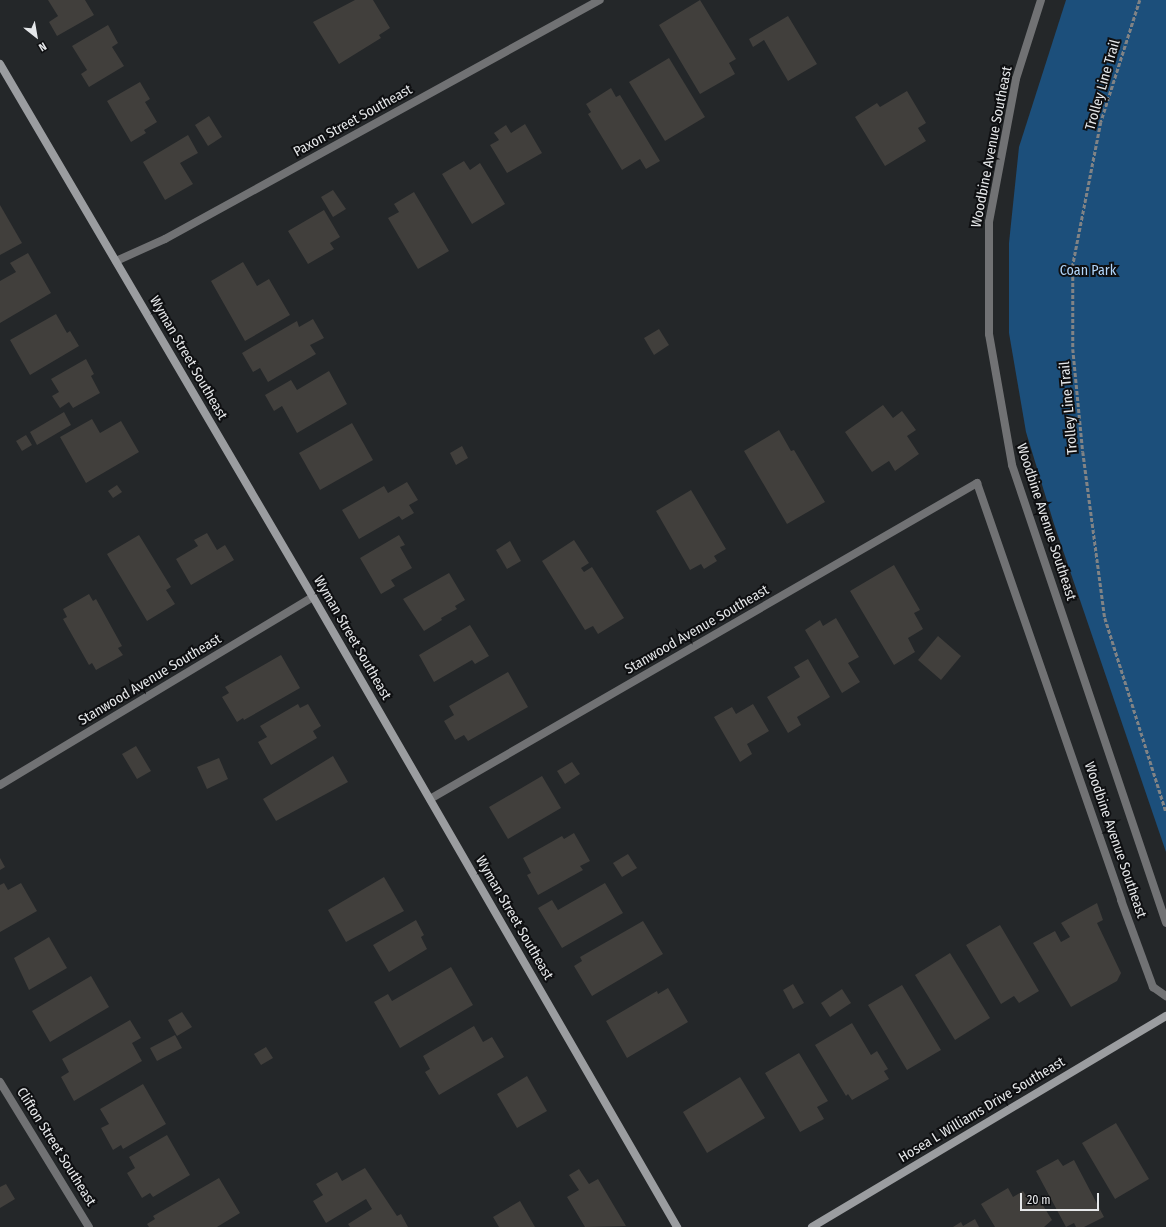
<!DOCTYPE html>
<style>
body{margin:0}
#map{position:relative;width:1166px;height:1227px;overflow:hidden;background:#242729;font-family:"Fira Sans Condensed",sans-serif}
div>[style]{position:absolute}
.green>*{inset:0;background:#1c4f7b}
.building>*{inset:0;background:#413f3c}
.path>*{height:2.5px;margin-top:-1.25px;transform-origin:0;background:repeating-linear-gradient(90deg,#818385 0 4px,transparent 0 6px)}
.street>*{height:8px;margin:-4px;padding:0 4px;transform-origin:4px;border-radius:4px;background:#717274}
.secondary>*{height:8px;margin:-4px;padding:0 4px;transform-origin:4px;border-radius:4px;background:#9b9da0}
span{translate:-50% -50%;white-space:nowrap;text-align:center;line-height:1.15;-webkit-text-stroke:4px #0e0f11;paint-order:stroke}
.street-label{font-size:14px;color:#e6e8ea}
.park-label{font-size:14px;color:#b3d7fb}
.north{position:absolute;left:16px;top:16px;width:40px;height:40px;-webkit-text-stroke:3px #0e0f11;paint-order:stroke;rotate:149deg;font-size:11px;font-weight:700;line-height:16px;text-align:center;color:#e6e8ea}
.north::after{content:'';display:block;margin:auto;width:14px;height:18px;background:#e6e8ea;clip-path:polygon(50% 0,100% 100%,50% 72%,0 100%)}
.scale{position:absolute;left:1020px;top:1193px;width:79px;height:18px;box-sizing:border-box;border:2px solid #e6e8ea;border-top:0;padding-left:5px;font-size:12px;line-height:14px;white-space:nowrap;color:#e6e8ea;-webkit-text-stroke:3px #0e0f11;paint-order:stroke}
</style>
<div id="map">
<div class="green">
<i style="clip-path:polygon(1066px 0,1166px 0,1166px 852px,1054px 524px,1026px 432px,1009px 333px,1009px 243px,1019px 147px)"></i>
</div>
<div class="building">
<i style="clip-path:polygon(48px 0,85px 0,94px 15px,57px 36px,49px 22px,58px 16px)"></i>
<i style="clip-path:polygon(355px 0,373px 0,390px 28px,379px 35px,381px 38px,339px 64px,313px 22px)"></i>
<i style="clip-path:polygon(700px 0,736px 59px,729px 63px,735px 74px,700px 94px,659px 25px)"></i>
<i style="clip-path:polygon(788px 16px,817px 64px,788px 81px,764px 40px,753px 47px,749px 39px)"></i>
<i style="clip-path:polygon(108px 25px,118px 43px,112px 47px,124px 66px,89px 87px,81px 74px,87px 70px,72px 46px)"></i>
<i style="clip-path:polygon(669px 58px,705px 117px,665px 141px,629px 82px)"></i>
<i style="clip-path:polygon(140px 82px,150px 99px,145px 102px,157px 122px,144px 130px,146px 133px,131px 142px,107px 101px)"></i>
<i style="clip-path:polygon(611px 88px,616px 97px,620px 95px,660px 161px,646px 169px,640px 159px,622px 170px,588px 114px,591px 112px,586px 104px)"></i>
<i style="clip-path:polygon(907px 91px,926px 123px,918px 128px,926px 141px,885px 166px,855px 117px,877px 103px,880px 107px)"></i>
<i style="clip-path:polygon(209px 116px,222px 137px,208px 146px,195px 125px)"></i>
<i style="clip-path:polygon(525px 124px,542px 153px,507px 173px,490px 145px,499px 140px,494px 133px,506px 125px,511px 133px)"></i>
<i style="clip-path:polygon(188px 135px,198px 153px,180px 163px,193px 184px,165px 200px,143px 162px)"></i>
<i style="clip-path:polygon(464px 161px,470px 170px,480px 163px,505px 204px,472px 224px,442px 174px)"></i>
<i style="clip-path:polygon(333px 190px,346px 209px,333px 217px,321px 197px)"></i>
<i style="clip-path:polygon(414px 192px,449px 251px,418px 269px,388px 218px,399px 212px,394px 204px)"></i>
<i style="clip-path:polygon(0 205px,22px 243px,0 255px)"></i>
<i style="clip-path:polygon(324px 210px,340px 237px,330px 243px,334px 249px,308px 264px,288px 231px)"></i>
<i style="clip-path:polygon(28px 253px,51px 293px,0 323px,0 281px,16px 272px,10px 263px)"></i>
<i style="clip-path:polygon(243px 262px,257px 286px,269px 279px,290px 315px,245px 341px,211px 281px)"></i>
<i style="clip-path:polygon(56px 314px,67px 333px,70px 331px,79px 346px,30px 375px,10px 340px)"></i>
<i style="clip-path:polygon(313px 319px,324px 338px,310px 345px,316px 354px,268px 382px,260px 368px,253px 372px,242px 353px,297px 321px,299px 327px)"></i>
<i style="clip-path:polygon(659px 329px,669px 345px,654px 355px,644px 338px)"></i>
<i style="clip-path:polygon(86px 359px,94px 374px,91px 376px,100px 393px,73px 408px,69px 402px,60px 408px,52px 396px,59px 392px,51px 379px)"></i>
<i style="clip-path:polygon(329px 371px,347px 404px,297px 433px,282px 406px,274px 411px,265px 395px,291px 380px,297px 390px)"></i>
<i style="clip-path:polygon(883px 405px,893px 418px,902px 411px,916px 430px,907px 436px,919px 454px,895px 471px,889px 461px,872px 472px,845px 432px)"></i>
<i style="clip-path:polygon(64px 412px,71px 425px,37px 445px,30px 432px)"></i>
<i style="clip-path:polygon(92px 419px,100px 433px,121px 421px,139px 452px,86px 483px,60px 437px)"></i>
<i style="clip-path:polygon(352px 423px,373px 460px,320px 490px,299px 453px)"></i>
<i style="clip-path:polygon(779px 430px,791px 451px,794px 450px,825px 502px,787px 524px,744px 451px)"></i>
<i style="clip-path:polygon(26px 435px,32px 445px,22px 451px,16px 441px)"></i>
<i style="clip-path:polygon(462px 446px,468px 458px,456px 465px,450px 453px)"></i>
<i style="clip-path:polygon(407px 482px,418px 500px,409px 505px,414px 513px,402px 520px,399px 516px,359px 539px,342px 510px,384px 486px,388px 493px)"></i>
<i style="clip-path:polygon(117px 485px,122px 492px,113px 498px,108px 491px)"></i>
<i style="clip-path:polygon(691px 490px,726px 549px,714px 556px,717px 561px,704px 569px,701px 564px,690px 570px,656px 511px)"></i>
<i style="clip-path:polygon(207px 533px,217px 550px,225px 545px,234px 560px,191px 585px,176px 559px,198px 546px,194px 540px)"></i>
<i style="clip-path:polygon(139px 535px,171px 587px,166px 590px,175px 604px,147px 621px,107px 554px)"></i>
<i style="clip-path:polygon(399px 535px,405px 545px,400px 547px,412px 568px,391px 580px,395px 586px,381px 594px,360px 558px)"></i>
<i style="clip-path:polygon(574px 540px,589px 563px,581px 568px,584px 572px,592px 567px,624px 618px,598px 634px,593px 626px,585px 630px,542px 561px)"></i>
<i style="clip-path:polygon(510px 541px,521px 561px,507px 569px,496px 550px)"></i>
<i style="clip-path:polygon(894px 565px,920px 610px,914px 613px,923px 629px,908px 638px,915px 652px,894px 665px,850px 591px)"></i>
<i style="clip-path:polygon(449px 573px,465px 600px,455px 606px,457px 609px,441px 618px,442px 620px,424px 631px,403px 599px)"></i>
<i style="clip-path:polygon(89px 594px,93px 601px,96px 599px,122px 646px,118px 648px,123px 655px,96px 670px,92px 663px,89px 665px,63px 619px,67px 617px,63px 609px)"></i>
<i style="clip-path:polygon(836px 618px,859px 657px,848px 663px,860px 682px,842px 693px,805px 630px,820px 620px,823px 626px)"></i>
<i style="clip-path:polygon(470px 625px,489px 656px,475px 664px,472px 660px,434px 682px,419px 655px)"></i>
<i style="clip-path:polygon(938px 636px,961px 656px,941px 680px,918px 660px)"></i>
<i style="clip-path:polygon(281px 655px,300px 688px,244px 720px,243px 718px,237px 722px,222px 697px,229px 693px,225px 687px)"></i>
<i style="clip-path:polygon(808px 659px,830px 697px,797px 717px,801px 725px,788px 733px,767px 697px,800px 677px,794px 667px)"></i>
<i style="clip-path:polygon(508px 672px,528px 707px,468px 741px,464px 735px,455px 740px,444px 721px,454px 715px,449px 706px)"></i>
<i style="clip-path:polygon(298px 704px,300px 708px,308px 704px,321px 726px,313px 731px,317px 738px,271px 765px,258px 742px,267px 737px,260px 726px)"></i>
<i style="clip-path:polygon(753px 704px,769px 731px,747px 744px,752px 754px,740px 762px,714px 717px,732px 707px,736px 714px)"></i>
<i style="clip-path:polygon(136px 746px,151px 771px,137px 779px,122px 754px)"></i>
<i style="clip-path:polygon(333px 756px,348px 782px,276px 821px,263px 799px)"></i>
<i style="clip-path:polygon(219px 758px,228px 779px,207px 789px,197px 767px)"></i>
<i style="clip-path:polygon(572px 762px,580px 774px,565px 784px,557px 771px)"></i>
<i style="clip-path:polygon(542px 776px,561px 808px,508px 839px,489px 807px)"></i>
<i style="clip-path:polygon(574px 833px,590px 861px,580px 866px,583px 870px,538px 895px,527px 875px,531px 873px,523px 858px,562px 836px,564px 839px)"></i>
<i style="clip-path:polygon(628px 854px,637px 868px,622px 877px,613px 863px)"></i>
<i style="clip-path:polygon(0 858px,5px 867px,0 870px)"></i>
<i style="clip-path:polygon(384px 877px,404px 911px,346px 942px,328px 910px)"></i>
<i style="clip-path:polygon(4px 883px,8px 890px,21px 883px,37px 911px,0 932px,0 885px)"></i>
<i style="clip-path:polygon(605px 883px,623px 913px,562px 948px,538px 908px,552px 900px,558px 910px)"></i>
<i style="clip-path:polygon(1097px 903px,1103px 920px,1097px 923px,1121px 973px,1117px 981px,1071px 1007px,1033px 943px,1055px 931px,1061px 942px,1070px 937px,1061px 923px)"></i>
<i style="clip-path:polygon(416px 920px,424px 935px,421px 937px,427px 949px,389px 972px,373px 945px)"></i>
<i style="clip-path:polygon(643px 921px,663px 954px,592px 996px,574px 966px,582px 961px,580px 957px)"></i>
<i style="clip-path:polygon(1000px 925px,1039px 991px,1019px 1003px,1014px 996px,1001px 1004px,966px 945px)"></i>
<i style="clip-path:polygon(49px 937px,67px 968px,29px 990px,14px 958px)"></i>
<i style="clip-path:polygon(950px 953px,990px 1018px,955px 1040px,915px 975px)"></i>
<i style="clip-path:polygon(451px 967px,473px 1005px,400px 1048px,374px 1002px,388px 994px,392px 1001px)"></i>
<i style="clip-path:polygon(91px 976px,109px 1007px,50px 1042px,32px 1011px)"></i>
<i style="clip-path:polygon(793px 984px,804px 1003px,793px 1009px,783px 990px)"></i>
<i style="clip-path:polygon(902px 985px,941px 1050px,907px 1070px,868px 1005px)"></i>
<i style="clip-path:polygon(668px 988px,688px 1022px,627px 1058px,606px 1021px,657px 991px,658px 994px)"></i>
<i style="clip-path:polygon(842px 989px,851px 1003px,830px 1017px,821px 1003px)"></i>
<i style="clip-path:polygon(182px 1012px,192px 1027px,177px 1036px,168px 1020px)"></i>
<i style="clip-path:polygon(130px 1020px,141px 1038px,132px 1043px,142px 1061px,74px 1101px,61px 1077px,69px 1072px,62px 1059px)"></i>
<i style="clip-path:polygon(852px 1023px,871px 1055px,877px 1051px,888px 1069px,884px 1071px,889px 1079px,852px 1100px,848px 1094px,846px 1096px,815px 1045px)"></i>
<i style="clip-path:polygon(474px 1026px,483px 1042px,492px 1037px,504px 1057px,439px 1095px,425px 1072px,430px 1069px,423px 1056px)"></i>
<i style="clip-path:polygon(175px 1035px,182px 1048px,157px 1061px,150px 1048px)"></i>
<i style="clip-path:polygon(266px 1047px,273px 1058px,261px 1065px,254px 1054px)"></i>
<i style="clip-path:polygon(799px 1053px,828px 1101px,817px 1107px,824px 1119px,800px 1132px,765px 1073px)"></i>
<i style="clip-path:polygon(527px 1076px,547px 1111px,517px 1128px,497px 1094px)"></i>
<i style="clip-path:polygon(740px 1077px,765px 1118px,707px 1153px,683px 1112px)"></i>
<i style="clip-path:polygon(143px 1084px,166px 1124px,123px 1149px,121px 1145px,113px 1150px,101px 1128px,109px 1124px,100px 1109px)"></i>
<i style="clip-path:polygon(1116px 1123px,1149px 1179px,1115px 1199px,1082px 1143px)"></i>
<i style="clip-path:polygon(167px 1135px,190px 1175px,153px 1197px,150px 1193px,142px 1198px,127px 1173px,135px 1168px,129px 1157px)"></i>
<i style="clip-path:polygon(1058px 1159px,1063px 1166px,1074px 1160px,1104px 1217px,1084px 1227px,1076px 1227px,1074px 1223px,1066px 1227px,1036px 1171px)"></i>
<i style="clip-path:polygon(365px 1168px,397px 1216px,401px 1214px,408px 1227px,350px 1227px,348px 1224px,372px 1209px,366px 1199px,326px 1223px,313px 1201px,323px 1195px,316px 1184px,337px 1172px,342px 1181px)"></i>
<i style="clip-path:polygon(579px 1169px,589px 1184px,598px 1179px,626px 1226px,585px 1227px,567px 1197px,579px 1190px,569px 1175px)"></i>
<i style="clip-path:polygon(219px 1178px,240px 1213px,217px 1227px,149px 1227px,147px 1224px,155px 1219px,153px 1216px)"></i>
<i style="clip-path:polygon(6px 1184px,15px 1199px,0 1208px,0 1187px)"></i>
<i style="clip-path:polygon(1008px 1188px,1013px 1197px,1023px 1191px,1031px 1203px,1039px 1199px,1052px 1220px,1044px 1227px,995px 1227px,981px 1204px)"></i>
<i style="clip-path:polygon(520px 1201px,535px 1227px,499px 1227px,493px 1217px)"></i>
<i style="clip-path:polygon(975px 1219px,979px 1227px,953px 1227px,961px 1222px,963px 1226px)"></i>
</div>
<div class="path">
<i style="left:1140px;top:0;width:128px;rotate:107.7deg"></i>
<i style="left:1101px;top:122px;width:146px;rotate:101.1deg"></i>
<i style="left:1073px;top:265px;width:84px;rotate:90deg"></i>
<i style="left:1073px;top:349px;width:103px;rotate:84.5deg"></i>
<i style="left:1083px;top:452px;width:167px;rotate:82.5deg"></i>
<i style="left:1105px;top:618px;width:203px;rotate:72.5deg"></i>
</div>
<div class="street">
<i style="left:1041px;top:0;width:83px;rotate:107.6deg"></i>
<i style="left:1016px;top:79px;width:146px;rotate:100.7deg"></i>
<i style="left:989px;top:222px;width:112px;rotate:90deg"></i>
<i style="left:989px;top:334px;width:133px;rotate:80deg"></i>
<i style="left:1012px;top:465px;width:483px;rotate:71.4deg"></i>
<i style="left:116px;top:261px;width:54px;rotate:-24.2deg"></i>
<i style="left:165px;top:239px;width:496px;rotate:-28.8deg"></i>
<i style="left:0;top:785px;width:365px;rotate:-31deg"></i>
<i style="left:430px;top:799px;width:632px;rotate:-30.01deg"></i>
<i style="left:977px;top:483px;width:441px;rotate:70.9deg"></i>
<i style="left:1121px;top:900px;width:93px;rotate:69.8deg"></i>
<i style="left:1153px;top:987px;width:16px;rotate:35deg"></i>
<i style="left:0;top:1082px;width:170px;rotate:58.5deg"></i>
</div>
<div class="secondary">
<i style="left:0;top:64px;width:618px;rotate:59.58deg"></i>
<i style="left:313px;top:597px;width:728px;rotate:59.98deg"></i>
<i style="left:812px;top:1227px;width:412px;rotate:-30.8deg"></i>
</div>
<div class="street-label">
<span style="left:1103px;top:85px;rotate:-74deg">Trolley Line Trail</span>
<span style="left:353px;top:121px;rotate:-29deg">Paxon Street Southeast</span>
<span style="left:992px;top:147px;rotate:-79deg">Woodbine Avenue Southeast</span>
<span style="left:188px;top:358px;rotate:60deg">Wyman Street Southeast</span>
<span style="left:1069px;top:408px;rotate:-95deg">Trolley Line Trail</span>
<span style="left:1046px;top:522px;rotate:72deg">Woodbine Avenue Southeast</span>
<span style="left:697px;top:630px;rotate:-30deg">Stanwood Avenue Southeast</span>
<span style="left:352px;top:638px;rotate:60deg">Wyman Street Southeast</span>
<span style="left:150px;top:680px;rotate:-31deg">Stanwood Avenue Southeast</span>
<span style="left:1115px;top:840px;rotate:71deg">Woodbine Avenue Southeast</span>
<span style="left:514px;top:918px;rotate:60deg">Wyman Street Southeast</span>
<span style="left:982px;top:1110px;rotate:-31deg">Hosea L Williams Drive Southeast</span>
<span style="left:56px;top:1147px;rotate:58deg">Clifton Street Southeast</span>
</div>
<div class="park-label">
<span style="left:1088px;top:271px">Coan Park</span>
</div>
<div class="north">N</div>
<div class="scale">20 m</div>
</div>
